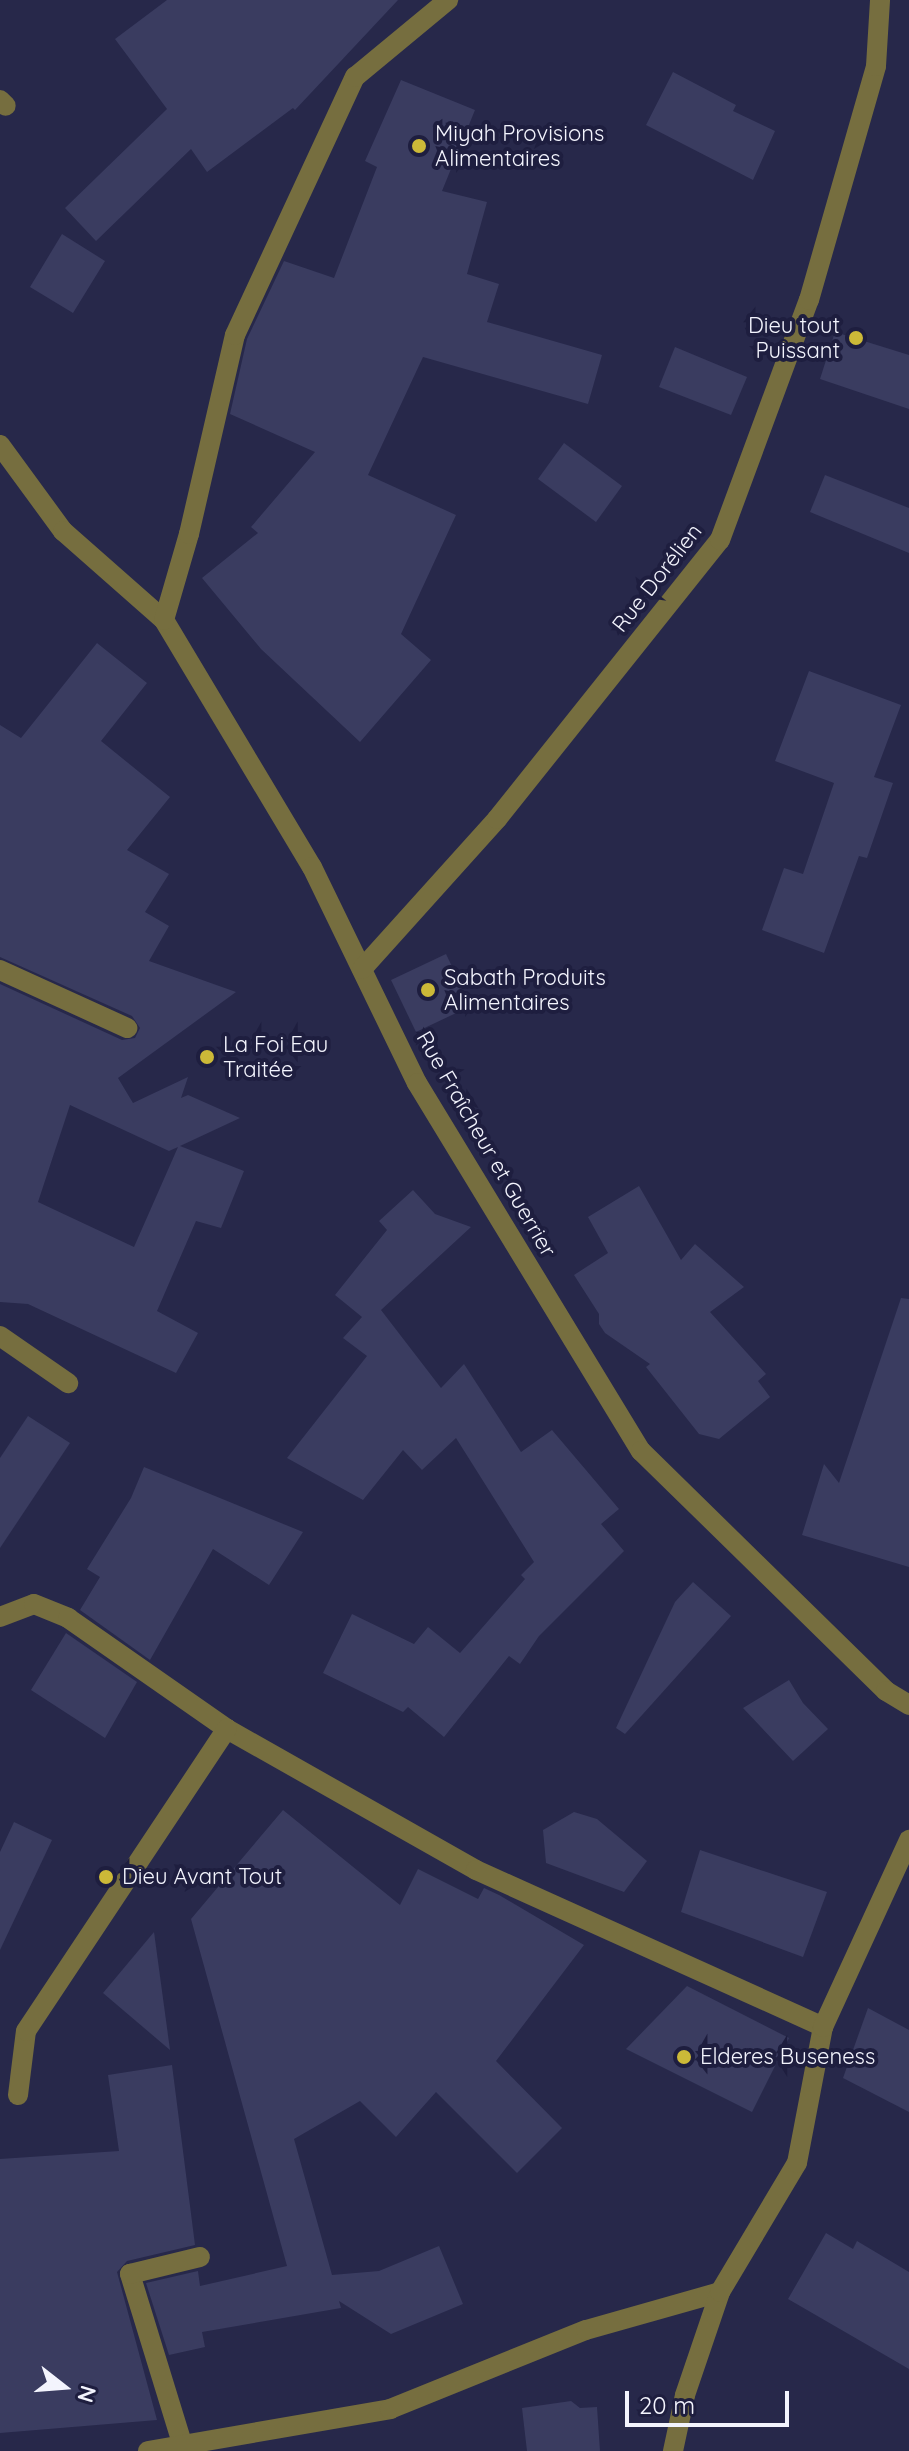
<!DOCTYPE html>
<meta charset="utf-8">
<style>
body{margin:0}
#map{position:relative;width:909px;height:2451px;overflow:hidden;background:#27284a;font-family:Quicksand,sans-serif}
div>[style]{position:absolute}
.building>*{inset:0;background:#3a3c60}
.lane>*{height:20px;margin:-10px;padding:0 10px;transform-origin:10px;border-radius:10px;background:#766e3f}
.street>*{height:20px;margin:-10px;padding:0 10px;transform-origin:10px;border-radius:10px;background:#766e3f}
.dots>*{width:22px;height:22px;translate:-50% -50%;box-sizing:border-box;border:4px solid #1e1e3f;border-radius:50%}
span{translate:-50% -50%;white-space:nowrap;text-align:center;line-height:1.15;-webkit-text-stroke:8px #1e1e3f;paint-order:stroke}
.poi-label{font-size:22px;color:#f3f4fd}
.left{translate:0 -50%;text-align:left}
.right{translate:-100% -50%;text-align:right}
.street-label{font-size:22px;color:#f3f4fd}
.north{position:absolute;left:24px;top:2347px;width:80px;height:80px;-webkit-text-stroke:6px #1e1e3f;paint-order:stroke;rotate:107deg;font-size:22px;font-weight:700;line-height:32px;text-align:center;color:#f3f4fd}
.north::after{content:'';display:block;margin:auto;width:28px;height:36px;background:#f3f4fd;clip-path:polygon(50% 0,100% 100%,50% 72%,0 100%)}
.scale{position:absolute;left:625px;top:2391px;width:164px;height:36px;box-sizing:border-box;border:4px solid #f3f4fd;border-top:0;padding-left:10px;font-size:24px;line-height:28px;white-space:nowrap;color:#f3f4fd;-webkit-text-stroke:6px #1e1e3f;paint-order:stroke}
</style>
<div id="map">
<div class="building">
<i style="clip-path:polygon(167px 0,398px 0,295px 110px,293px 108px,207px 172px,191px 149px,96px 241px,65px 208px,167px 109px,115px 39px)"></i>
<i style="clip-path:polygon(673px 72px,736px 105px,733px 111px,775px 131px,753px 180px,646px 125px)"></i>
<i style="clip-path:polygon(401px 80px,475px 110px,442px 191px,487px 202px,467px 274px,499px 284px,487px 322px,602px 355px,588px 404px,423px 357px,368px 475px,456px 515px,401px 634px,431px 660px,360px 742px,261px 649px,202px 578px,258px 533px,251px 527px,315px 452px,230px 414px,247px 339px,284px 261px,334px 278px,377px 167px,365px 161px)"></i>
<i style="clip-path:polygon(62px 234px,105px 261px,73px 313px,30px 287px)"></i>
<i style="clip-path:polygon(835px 332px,909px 355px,909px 409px,820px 379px)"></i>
<i style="clip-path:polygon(675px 347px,747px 377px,731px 415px,659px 387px)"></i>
<i style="clip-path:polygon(564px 443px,622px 486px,596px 522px,538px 479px)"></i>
<i style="clip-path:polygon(825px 475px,909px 508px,909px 553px,810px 512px)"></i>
<i style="clip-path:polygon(evenodd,97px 643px,147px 683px,101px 741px,170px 797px,127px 850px,169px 874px,145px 912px,169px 926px,149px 961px,236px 992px,118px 1078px,133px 1103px,188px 1077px,181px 1098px,188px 1095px,240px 1118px,180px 1146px,244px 1171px,221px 1228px,196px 1221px,157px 1311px,198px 1333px,176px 1373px,28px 1304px,0 1302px,0 984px,122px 1040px,135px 1038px,140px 1028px,132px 1016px,0 957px,0 725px,21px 738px,97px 643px,70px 1105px,169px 1151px,178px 1147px,134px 1247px,38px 1202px,70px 1105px)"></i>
<i style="clip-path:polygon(809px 671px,901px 705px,874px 777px,893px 783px,867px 858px,859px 856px,824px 953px,762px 930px,784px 868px,803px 874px,834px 783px,775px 761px)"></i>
<i style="clip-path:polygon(446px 954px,471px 1006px,416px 1032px,391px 980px)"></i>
<i style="clip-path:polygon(639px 1186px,681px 1260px,695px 1244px,744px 1287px,710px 1312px,766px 1374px,758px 1381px,770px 1397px,719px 1439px,699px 1434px,646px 1367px,650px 1364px,605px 1333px,599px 1324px,599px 1314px,574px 1275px,608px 1253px,588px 1217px)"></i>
<i style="clip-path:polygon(413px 1190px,435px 1214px,471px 1227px,381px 1310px,441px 1388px,464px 1364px,521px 1452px,552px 1430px,619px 1509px,601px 1524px,624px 1551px,539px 1636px,520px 1664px,509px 1656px,444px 1737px,408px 1707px,403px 1712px,323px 1673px,352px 1614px,414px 1644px,428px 1627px,460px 1653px,525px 1579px,521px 1575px,534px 1562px,456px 1438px,422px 1470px,403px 1450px,363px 1500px,287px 1458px,367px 1356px,343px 1338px,362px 1317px,335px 1295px,387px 1230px,379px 1221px)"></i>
<i style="clip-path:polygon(901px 1298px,909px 1299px,909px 1567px,802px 1535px,824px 1464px,839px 1483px)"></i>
<i style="clip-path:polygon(28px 1416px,70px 1443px,0 1548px,0 1458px)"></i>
<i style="clip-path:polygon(144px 1467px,303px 1532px,269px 1585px,213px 1549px,150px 1660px,80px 1610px,100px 1577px,87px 1569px,131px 1498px)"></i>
<i style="clip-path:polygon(693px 1582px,731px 1616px,625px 1734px,616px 1728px,675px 1602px)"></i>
<i style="clip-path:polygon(66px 1633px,137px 1682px,105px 1738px,31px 1690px)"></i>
<i style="clip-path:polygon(789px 1680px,803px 1703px,828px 1729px,793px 1761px,743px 1708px)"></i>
<i style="clip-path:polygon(283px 1810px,400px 1905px,418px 1869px,478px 1899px,484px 1888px,499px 1895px,584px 1945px,496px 2061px,562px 2128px,517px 2173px,436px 2092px,396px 2137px,360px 2101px,294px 2139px,332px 2275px,379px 2271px,439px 2246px,463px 2304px,391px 2334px,339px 2301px,341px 2308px,202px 2332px,205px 2347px,169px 2355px,146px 2283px,198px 2271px,200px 2286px,287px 2266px,191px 1919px)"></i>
<i style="clip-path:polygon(574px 1812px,597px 1819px,647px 1861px,624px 1892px,546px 1863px,543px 1830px)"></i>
<i style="clip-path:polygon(14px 1822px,52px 1840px,0 1950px,0 1852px)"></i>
<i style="clip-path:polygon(700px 1850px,827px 1892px,803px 1957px,681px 1912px)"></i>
<i style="clip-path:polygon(154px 1932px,170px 2050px,103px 1993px)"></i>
<i style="clip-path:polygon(687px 1986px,789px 2038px,752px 2112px,626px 2049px)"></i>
<i style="clip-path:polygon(868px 2008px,909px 2030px,909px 2112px,843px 2078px)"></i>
<i style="clip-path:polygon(172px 2065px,195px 2245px,127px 2261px,117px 2272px,157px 2420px,0 2433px,0 2159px,119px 2151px,108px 2075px)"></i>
<i style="clip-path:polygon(826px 2233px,853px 2249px,857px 2241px,909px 2272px,909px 2369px,788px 2299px)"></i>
<i style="clip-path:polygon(571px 2401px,580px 2408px,597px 2407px,600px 2451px,527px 2451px,522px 2408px)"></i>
</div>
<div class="lane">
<i style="left:182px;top:2443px;width:177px;rotate:-107.1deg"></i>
<i style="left:130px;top:2274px;width:72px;rotate:-13.7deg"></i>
</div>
<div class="street">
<i style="left:0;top:100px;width:8px;rotate:45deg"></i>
<i style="left:0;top:445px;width:107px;rotate:53.8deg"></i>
<i style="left:63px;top:531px;width:135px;rotate:41.4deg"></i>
<i style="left:164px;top:620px;width:288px;rotate:59.1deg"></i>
<i style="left:312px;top:867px;width:240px;rotate:64.1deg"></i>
<i style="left:417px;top:1083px;width:431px;rotate:58.7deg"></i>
<i style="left:641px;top:1451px;width:343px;rotate:44.4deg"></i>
<i style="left:886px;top:1691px;width:27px;rotate:31deg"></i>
<i style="left:164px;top:620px;width:90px;rotate:-73.8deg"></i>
<i style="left:189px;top:534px;width:204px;rotate:-77deg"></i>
<i style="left:235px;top:335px;width:285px;rotate:-65.1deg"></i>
<i style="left:355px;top:77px;width:121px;rotate:-39.6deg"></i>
<i style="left:362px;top:969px;width:202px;rotate:-48deg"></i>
<i style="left:497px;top:819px;width:357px;rotate:-51.4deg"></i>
<i style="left:720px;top:540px;width:256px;rotate:-69.7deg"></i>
<i style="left:809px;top:300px;width:243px;rotate:-74deg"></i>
<i style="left:876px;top:66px;width:66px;rotate:-86.5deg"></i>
<i style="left:0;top:970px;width:140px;rotate:24.5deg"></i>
<i style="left:0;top:1336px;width:83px;rotate:34.7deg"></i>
<i style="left:0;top:1617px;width:36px;rotate:-21deg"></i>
<i style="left:34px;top:1604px;width:37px;rotate:22deg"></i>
<i style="left:68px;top:1618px;width:194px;rotate:34.9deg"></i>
<i style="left:227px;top:1729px;width:286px;rotate:29.5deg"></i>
<i style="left:476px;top:1870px;width:381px;rotate:24.3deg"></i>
<i style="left:18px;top:2095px;width:64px;rotate:-82.9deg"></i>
<i style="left:26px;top:2031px;width:363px;rotate:-56.4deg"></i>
<i style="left:148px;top:2451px;width:246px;rotate:-9.8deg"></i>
<i style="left:390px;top:2409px;width:211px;rotate:-22deg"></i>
<i style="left:586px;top:2330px;width:139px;rotate:-15.8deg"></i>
<i style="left:673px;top:2451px;width:57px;rotate:-77.9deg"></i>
<i style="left:685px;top:2395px;width:109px;rotate:-71.2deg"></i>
<i style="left:720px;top:2292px;width:150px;rotate:-59.2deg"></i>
<i style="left:797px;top:2163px;width:138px;rotate:-79.2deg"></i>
<i style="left:823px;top:2027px;width:206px;rotate:-65.3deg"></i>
</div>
<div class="dots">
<i style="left:419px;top:146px;background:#ccb938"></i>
<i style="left:856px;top:338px;background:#ccb938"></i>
<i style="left:428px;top:990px;background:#ccb938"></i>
<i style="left:207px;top:1057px;background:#ccb938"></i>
<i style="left:106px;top:1877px;background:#ccb938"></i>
<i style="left:684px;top:2057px;background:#ccb938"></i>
</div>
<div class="poi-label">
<span class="left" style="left:435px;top:146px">Miyah Provisions<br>Alimentaires</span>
<span class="right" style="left:840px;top:338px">Dieu tout<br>Puissant</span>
<span class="left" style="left:444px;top:990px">Sabath Produits<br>Alimentaires</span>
<span class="left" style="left:223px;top:1057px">La Foi Eau<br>Traitée</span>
<span class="left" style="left:122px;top:1877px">Dieu Avant Tout</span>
<span class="left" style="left:700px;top:2057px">Elderes Buseness</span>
</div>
<div class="street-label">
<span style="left:657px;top:578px;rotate:-52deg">Rue Dorélien</span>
<span style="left:486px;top:1144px;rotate:60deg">Rue Fraîcheur et Guerrier</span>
</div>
<div class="north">N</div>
<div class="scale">20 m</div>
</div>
